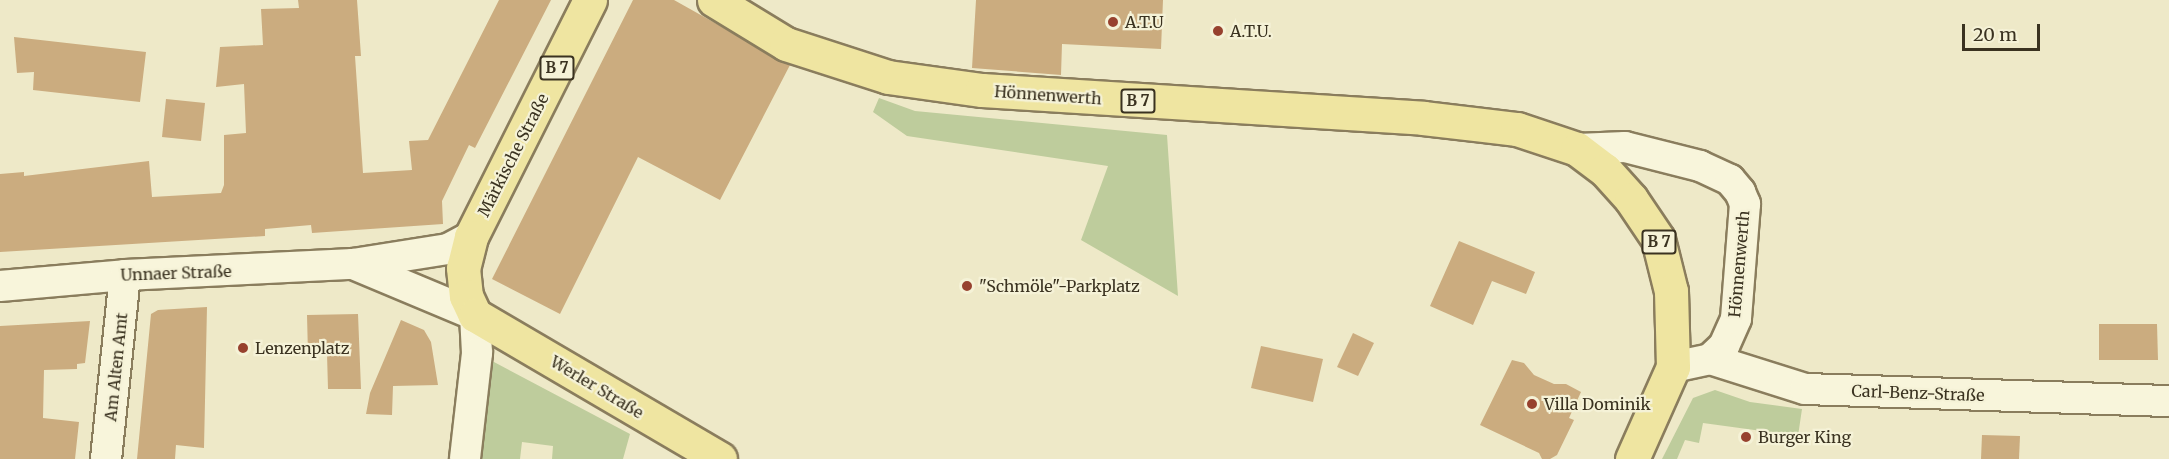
<!DOCTYPE html>
<meta charset="utf-8">
<style>
body{margin:0}
#map{position:relative;width:2169px;height:459px;overflow:hidden;background:#eee9c8;font-family:Merriweather,serif}
div>[style]{position:absolute}
.green>*{inset:0;background:#becc9c}
.building>*{inset:0;background:#cbac7f}
.roads{filter:drop-shadow(2px 0 #8a7d5d) drop-shadow(-2px 0 #8a7d5d) drop-shadow(0 2px #8a7d5d) drop-shadow(0 -2px #8a7d5d)}
.minor>*{height:30px;margin:-15px;padding:0 15px;transform-origin:15px;border-radius:15px;background:#f8f5db}
.major>*{height:33px;margin:-16.5px;padding:0 16.5px;transform-origin:16.5px;border-radius:16.5px;background:#efe5a1}
.dots>*{width:16px;height:16px;translate:-50% -50%;box-sizing:border-box;border:3px solid #f5f2d7;border-radius:50%}
span{translate:-50% -50%;white-space:nowrap;text-align:center;line-height:1.15;-webkit-text-stroke:4.5px #f5f2d7;paint-order:stroke}
.shield-label span{padding:2px 4px;background:#f5f2d7;border:2px solid;border-radius:4px;-webkit-text-stroke-width:0}
.shield-label{font-size:15px;color:#3a3220;font-weight:700}
.poi-label{font-size:16px;color:#3a3220}
.left{translate:0 -50%;text-align:left}
.street-label{font-size:16px;color:#3a3220}
.scale{position:absolute;left:1962px;top:24px;width:78px;height:27px;box-sizing:border-box;border:3px solid #3a3220;border-top:0;padding-left:8px;font-size:18px;line-height:21px;white-space:nowrap;color:#3a3220;-webkit-text-stroke:4px #f5f2d7;paint-order:stroke}
</style>
<div id="map">
<div class="green">
<i style="clip-path:polygon(879px 98px,915px 111px,1167px 135px,1178px 296px,1081px 240px,1108px 166px,907px 136px,873px 112px)"></i>
<i style="clip-path:polygon(477px 353px,630px 434px,623px 459px,552px 459px,553px 446px,522px 442px,520px 459px,465px 459px)"></i>
<i style="clip-path:polygon(1715px 390px,1750px 402px,1802px 409px,1798px 436px,1703px 423px,1699px 443px,1685px 440px,1677px 459px,1662px 459px,1693px 398px)"></i>
</div>
<div class="building">
<i style="clip-path:polygon(298px 0,357px 0,361px 56px,355px 56px,363px 173px,412px 170px,409px 141px,428px 140px,499px 0,551px 0,475px 148px,469px 145px,442px 201px,443px 224px,312px 233px,311px 225px,265px 229px,265px 236px,0 252px,0 174px,24px 172px,24px 176px,149px 161px,152px 197px,221px 193px,224px 185px,224px 135px,246px 133px,244px 84px,216px 87px,220px 47px,263px 45px,261px 9px,299px 8px)"></i>
<i style="clip-path:polygon(633px 0,674px 0,790px 65px,720px 200px,638px 157px,560px 314px,492px 279px)"></i>
<i style="clip-path:polygon(976px 0,1163px 0,1161px 49px,1062px 44px,1061px 75px,972px 68px)"></i>
<i style="clip-path:polygon(14px 37px,146px 52px,140px 102px,33px 90px,34px 72px,17px 73px)"></i>
<i style="clip-path:polygon(166px 99px,205px 103px,201px 141px,162px 137px)"></i>
<i style="clip-path:polygon(1459px 241px,1535px 272px,1526px 294px,1492px 281px,1473px 325px,1430px 306px)"></i>
<i style="clip-path:polygon(207px 307px,204px 448px,176px 445px,175px 459px,137px 459px,151px 314px,158px 310px)"></i>
<i style="clip-path:polygon(358px 314px,361px 389px,328px 389px,327px 354px,308px 355px,307px 315px)"></i>
<i style="clip-path:polygon(401px 320px,424px 330px,431px 342px,438px 385px,393px 386px,392px 415px,366px 414px,370px 393px)"></i>
<i style="clip-path:polygon(90px 321px,85px 363px,77px 364px,77px 369px,44px 370px,43px 418px,79px 422px,75px 459px,0 459px,0 326px)"></i>
<i style="clip-path:polygon(2099px 324px,2157px 324px,2158px 360px,2099px 360px)"></i>
<i style="clip-path:polygon(1353px 333px,1374px 343px,1358px 376px,1337px 367px)"></i>
<i style="clip-path:polygon(1261px 346px,1323px 359px,1313px 402px,1251px 388px)"></i>
<i style="clip-path:polygon(1512px 360px,1524px 363px,1534px 375px,1554px 384px,1566px 384px,1581px 392px,1569px 418px,1574px 420px,1557px 455px,1550px 459px,1542px 459px,1539px 453px,1480px 425px)"></i>
<i style="clip-path:polygon(1982px 435px,2020px 436px,2019px 459px,1981px 459px)"></i>
</div>
<div class="roads">
<div class="minor">
<i style="left:1577px;top:149px;width:48px;rotate:-2.4deg"></i>
<i style="left:1625px;top:147px;width:77px;rotate:14.2deg"></i>
<i style="left:1700px;top:166px;width:33px;rotate:25deg"></i>
<i style="left:1730px;top:180px;width:16px;rotate:50deg"></i>
<i style="left:1740px;top:192px;width:13px;rotate:67deg"></i>
<i style="left:1745px;top:204px;width:115px;rotate:94.5deg"></i>
<i style="left:1736px;top:319px;width:30px;rotate:114deg"></i>
<i style="left:1724px;top:346px;width:19px;rotate:137deg"></i>
<i style="left:353px;top:264px;width:132px;rotate:22.7deg"></i>
<i style="left:475px;top:315px;width:38px;rotate:87deg"></i>
<i style="left:477px;top:353px;width:107px;rotate:96.5deg"></i>
<i style="left:0;top:286px;width:125px;rotate:-5deg"></i>
<i style="left:125px;top:275px;width:228px;rotate:-2.8deg"></i>
<i style="left:353px;top:264px;width:96px;rotate:-9deg"></i>
<i style="left:448px;top:249px;width:26px;rotate:-28deg"></i>
<i style="left:1673px;top:367px;width:38px;rotate:-12deg"></i>
<i style="left:1710px;top:359px;width:100px;rotate:17.5deg"></i>
<i style="left:1805px;top:389px;width:364px;rotate:1.9deg"></i>
<i style="left:106px;top:459px;width:185px;rotate:-84.1deg"></i>
</div>
<div class="major">
<i style="left:590px;top:0;width:265px;rotate:116.7deg"></i>
<i style="left:471px;top:237px;width:32px;rotate:104deg"></i>
<i style="left:463px;top:268px;width:28px;rotate:84deg"></i>
<i style="left:466px;top:296px;width:21px;rotate:65deg"></i>
<i style="left:475px;top:315px;width:284px;rotate:30.4deg"></i>
<i style="left:714px;top:0;width:84px;rotate:31.4deg"></i>
<i style="left:786px;top:44px;width:107px;rotate:17.9deg"></i>
<i style="left:888px;top:77px;width:95px;rotate:7.9deg"></i>
<i style="left:982px;top:90px;width:442px;rotate:3.6deg"></i>
<i style="left:1423px;top:118px;width:95px;rotate:6.7deg"></i>
<i style="left:1517px;top:129px;width:63px;rotate:18.4deg"></i>
<i style="left:1577px;top:149px;width:35px;rotate:37deg"></i>
<i style="left:1605px;top:170px;width:39px;rotate:48deg"></i>
<i style="left:1631px;top:199px;width:48px;rotate:56deg"></i>
<i style="left:1658px;top:239px;width:54px;rotate:76deg"></i>
<i style="left:1671px;top:291px;width:76px;rotate:88.5deg"></i>
<i style="left:1673px;top:367px;width:101px;rotate:114deg"></i>
</div>
</div>
<div class="dots">
<i style="left:1113px;top:22px;background:#97412e"></i>
<i style="left:1218px;top:31px;background:#97412e"></i>
<i style="left:967px;top:286px;background:#97412e"></i>
<i style="left:243px;top:348px;background:#97412e"></i>
<i style="left:1532px;top:404px;background:#97412e"></i>
<i style="left:1746px;top:437px;background:#97412e"></i>
</div>
<div class="shield-label">
<span style="left:557px;top:68px">B 7</span>
<span style="left:1138px;top:101px">B 7</span>
<span style="left:1659px;top:242px">B 7</span>
</div>
<div class="poi-label">
<span class="left" style="left:1125px;top:22px">A.T.U</span>
<span class="left" style="left:1230px;top:31px">A.T.U.</span>
<span class="left" style="left:979px;top:286px">"Schmöle"-Parkplatz</span>
<span class="left" style="left:255px;top:348px">Lenzenplatz</span>
<span class="left" style="left:1544px;top:404px">Villa Dominik</span>
<span class="left" style="left:1758px;top:437px">Burger King</span>
</div>
<div class="street-label">
<span style="left:1048px;top:95px;rotate:4deg">Hönnenwerth</span>
<span style="left:513px;top:155px;rotate:-63deg">Märkische Straße</span>
<span style="left:1739px;top:264px;rotate:-85deg">Hönnenwerth</span>
<span style="left:176px;top:273px;rotate:-2deg">Unnaer Straße</span>
<span style="left:116px;top:367px;rotate:-84deg">Am Alten Amt</span>
<span style="left:597px;top:387px;rotate:31deg">Werler Straße</span>
<span style="left:1918px;top:393px;rotate:2deg">Carl-Benz-Straße</span>
</div>
<div class="scale">20 m</div>
</div>
